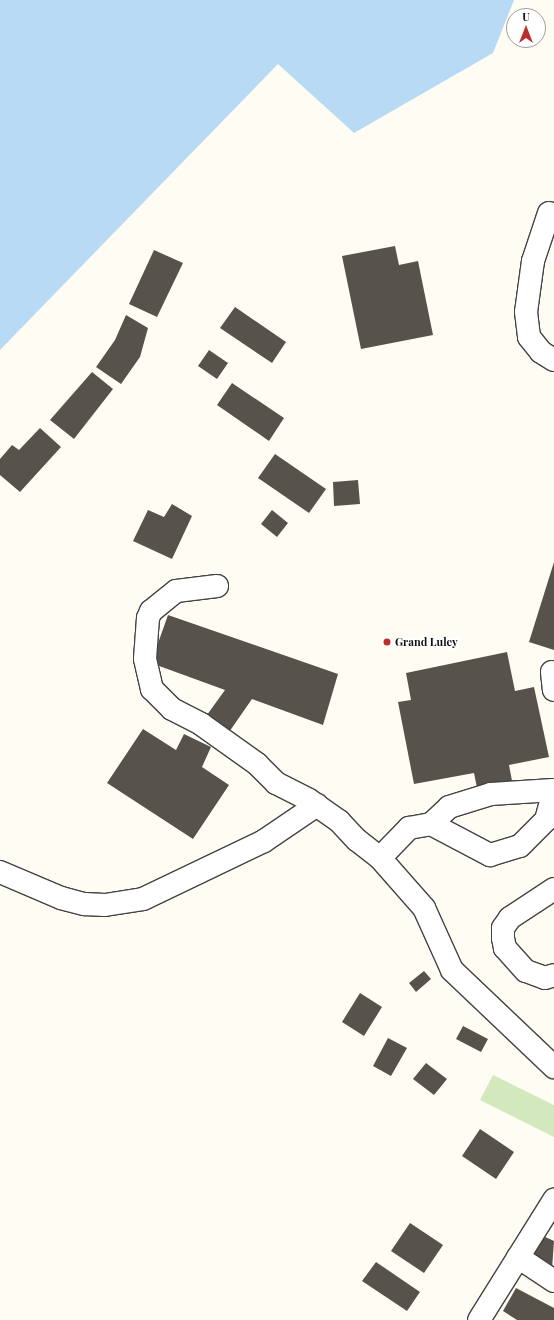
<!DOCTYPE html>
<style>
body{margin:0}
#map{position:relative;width:554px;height:1320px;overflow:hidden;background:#fffdf3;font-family:"Playfair Display",serif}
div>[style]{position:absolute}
.green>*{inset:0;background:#d1e9bd}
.water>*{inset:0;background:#b9daf4}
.building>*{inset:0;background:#58524c}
.roads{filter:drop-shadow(1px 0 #434343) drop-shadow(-1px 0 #434343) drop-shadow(0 1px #434343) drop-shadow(0 -1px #434343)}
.minor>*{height:22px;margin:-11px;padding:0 11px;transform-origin:11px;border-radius:11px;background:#fff}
.dots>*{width:11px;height:11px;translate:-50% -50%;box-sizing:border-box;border:2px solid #fff;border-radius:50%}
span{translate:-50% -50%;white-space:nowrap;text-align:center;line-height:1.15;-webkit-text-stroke:4px #fff;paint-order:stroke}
.poi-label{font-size:11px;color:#101010;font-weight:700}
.left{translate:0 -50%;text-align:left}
.north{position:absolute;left:506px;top:8px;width:40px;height:40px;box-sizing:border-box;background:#fff;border:1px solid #9f9f9f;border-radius:50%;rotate:0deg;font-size:11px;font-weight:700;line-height:16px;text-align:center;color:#101010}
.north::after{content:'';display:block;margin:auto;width:14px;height:18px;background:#bc2e2c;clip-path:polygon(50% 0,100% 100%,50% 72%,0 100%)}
</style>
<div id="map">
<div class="green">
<i style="clip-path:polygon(493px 1075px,554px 1105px,554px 1137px,480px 1100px)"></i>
</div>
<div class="water">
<i style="clip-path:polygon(0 0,514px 0,493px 53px,354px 133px,278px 64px,0 350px)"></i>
</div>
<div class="building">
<i style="clip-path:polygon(395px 246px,399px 265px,418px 261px,433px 335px,361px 349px,342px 256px)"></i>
<i style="clip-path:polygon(154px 250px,183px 263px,157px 317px,129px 304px)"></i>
<i style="clip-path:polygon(235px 307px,286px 342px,272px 363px,220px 328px)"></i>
<i style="clip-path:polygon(126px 315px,148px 328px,140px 357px,121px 384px,96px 367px,115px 340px)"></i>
<i style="clip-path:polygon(209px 350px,228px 363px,217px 379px,198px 366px)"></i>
<i style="clip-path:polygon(92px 372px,113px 389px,74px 439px,50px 420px)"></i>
<i style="clip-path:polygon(232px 383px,284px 418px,269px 441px,217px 405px)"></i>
<i style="clip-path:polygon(40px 428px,61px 447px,20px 492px,0 475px,0 459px,12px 445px,19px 450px)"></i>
<i style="clip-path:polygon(275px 454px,326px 489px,309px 513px,258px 478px)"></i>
<i style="clip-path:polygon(358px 480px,360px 504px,334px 506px,333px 482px)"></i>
<i style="clip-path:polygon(172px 504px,192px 516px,172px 559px,133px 541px,148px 510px,164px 517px)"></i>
<i style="clip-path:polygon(272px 510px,288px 523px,277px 537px,261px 524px)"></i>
<i style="clip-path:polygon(554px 562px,554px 650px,529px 642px)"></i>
<i style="clip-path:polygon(168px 615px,338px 674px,323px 725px,252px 699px,227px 735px,204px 719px,225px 690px,151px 663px)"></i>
<i style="clip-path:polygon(507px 652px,515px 691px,534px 687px,549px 757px,509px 765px,513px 786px,478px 793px,474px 773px,414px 784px,398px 702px,411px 700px,406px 673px)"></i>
<i style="clip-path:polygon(143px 729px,176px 750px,184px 734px,211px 747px,202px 767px,229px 785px,193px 839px,107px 783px)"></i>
<i style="clip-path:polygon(424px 971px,431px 979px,416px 992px,409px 983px)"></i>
<i style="clip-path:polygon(360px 993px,382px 1007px,364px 1036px,342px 1022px)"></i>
<i style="clip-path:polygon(463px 1026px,488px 1039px,481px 1052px,456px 1039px)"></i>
<i style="clip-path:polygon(388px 1038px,407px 1048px,391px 1076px,373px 1066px)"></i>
<i style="clip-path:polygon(426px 1063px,447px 1079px,434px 1095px,413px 1079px)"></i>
<i style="clip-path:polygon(480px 1129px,514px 1152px,496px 1179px,462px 1156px)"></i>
<i style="clip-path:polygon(410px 1223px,443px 1245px,424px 1273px,391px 1251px)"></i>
<i style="clip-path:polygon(543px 1236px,554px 1241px,552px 1269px,531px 1257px)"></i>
<i style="clip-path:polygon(376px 1262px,420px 1292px,407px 1311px,362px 1281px)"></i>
<i style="clip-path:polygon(516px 1288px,554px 1308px,554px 1320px,517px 1320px,503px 1311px)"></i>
</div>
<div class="roads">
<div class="minor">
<i style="left:549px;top:213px;width:51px;rotate:108.4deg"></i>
<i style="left:533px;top:261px;width:51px;rotate:97.8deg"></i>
<i style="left:526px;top:312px;width:25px;rotate:83deg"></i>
<i style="left:529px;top:337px;width:19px;rotate:51deg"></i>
<i style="left:541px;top:352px;width:15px;rotate:32deg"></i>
<i style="left:217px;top:586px;width:41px;rotate:173deg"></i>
<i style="left:176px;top:591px;width:32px;rotate:141deg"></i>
<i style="left:151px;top:611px;width:8px;rotate:113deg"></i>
<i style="left:148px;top:618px;width:41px;rotate:94.2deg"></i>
<i style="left:145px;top:659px;width:31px;rotate:77deg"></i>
<i style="left:152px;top:689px;width:28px;rotate:45deg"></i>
<i style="left:172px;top:709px;width:33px;rotate:27deg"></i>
<i style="left:201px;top:724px;width:69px;rotate:35.5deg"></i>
<i style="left:257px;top:764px;width:27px;rotate:45deg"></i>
<i style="left:276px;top:783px;width:37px;rotate:27deg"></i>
<i style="left:309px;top:800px;width:37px;rotate:35deg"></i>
<i style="left:339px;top:821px;width:26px;rotate:47deg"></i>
<i style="left:357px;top:840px;width:29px;rotate:38deg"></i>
<i style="left:380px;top:858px;width:67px;rotate:48.7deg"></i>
<i style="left:424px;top:908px;width:68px;rotate:65.7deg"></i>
<i style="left:452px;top:970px;width:141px;rotate:43.6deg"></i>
<i style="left:552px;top:672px;width:18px;rotate:84deg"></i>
<i style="left:431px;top:824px;width:25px;rotate:-43deg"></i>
<i style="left:449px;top:807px;width:44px;rotate:-17.2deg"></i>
<i style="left:491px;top:794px;width:62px;rotate:-3.7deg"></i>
<i style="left:380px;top:858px;width:42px;rotate:-46deg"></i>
<i style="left:409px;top:828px;width:22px;rotate:-10deg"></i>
<i style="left:431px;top:824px;width:67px;rotate:27.7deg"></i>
<i style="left:490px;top:855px;width:31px;rotate:-17deg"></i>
<i style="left:520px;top:846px;width:37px;rotate:-45deg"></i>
<i style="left:546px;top:820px;width:31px;rotate:-75deg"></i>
<i style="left:0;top:872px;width:66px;rotate:23.1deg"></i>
<i style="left:61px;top:898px;width:24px;rotate:15deg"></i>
<i style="left:84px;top:904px;width:21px;rotate:3deg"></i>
<i style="left:105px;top:905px;width:38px;rotate:-9deg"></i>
<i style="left:143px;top:899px;width:134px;rotate:-25.6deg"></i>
<i style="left:264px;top:841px;width:64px;rotate:-34.2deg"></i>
<i style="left:554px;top:889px;width:53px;rotate:146.6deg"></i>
<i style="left:510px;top:918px;width:12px;rotate:125deg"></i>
<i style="left:503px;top:928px;width:10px;rotate:90deg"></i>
<i style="left:503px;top:938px;width:10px;rotate:79deg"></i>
<i style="left:505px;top:948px;width:31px;rotate:48deg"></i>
<i style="left:526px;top:971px;width:20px;rotate:20deg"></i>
<i style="left:545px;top:978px;width:9px;rotate:-18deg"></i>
<i style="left:518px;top:1257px;width:43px;rotate:33.7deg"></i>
<i style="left:479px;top:1320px;width:142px;rotate:-58deg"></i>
</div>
</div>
<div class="dots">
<i style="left:387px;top:642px;background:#bc2e2c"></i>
</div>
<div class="poi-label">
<span class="left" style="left:395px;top:642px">Grand Luley</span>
</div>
<div class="north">U</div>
</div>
